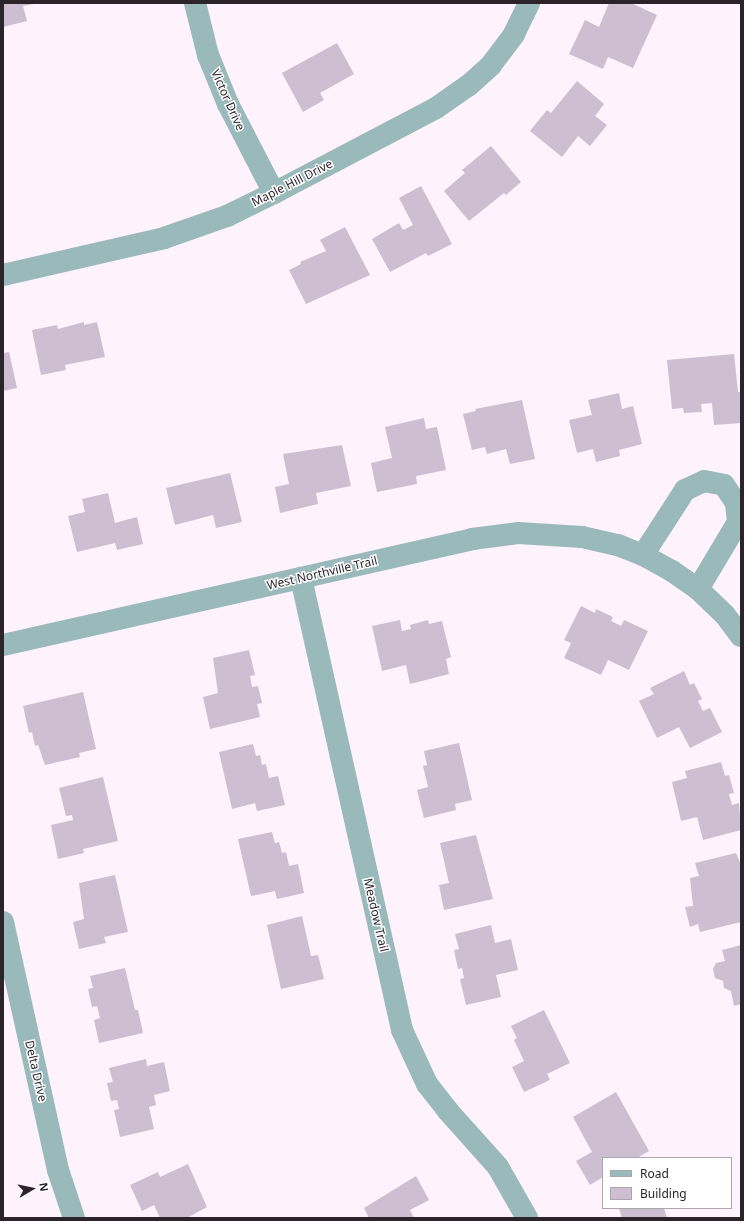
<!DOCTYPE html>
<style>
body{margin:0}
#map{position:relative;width:744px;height:1221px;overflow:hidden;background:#fef2fc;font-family:"Noto Sans",sans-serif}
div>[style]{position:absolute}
.building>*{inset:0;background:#cdbed1}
.minor>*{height:22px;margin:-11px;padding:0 11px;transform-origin:11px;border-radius:11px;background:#99b9ba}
span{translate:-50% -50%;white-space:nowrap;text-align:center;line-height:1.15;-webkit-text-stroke:3px #fff;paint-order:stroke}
.street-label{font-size:12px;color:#2b242a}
.frame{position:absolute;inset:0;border:4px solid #2b242a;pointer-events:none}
.legend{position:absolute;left:602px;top:1157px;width:130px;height:52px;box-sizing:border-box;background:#fff;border:1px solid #aaa7aa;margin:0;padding:5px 7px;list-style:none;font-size:12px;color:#2b242a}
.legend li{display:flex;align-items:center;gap:8px;height:20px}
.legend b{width:20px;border:1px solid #aaa7aa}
.north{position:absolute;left:12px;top:1169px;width:40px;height:40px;-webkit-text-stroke:3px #fff;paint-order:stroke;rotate:81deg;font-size:11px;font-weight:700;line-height:16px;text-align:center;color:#2b242a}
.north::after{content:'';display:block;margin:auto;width:14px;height:18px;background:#2b242a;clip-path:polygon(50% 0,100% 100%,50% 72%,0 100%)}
</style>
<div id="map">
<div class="building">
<i style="clip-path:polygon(3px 3px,34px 3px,34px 4px,23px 6px,27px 21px,3px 27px)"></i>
<i style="clip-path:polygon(609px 3px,631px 3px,657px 15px,633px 68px,608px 57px,603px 69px,569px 54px,585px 20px,599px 27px)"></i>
<i style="clip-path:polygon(337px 43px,354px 74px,320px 93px,324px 100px,303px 112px,282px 73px)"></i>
<i style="clip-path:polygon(577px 81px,604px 104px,595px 116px,607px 125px,590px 146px,578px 136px,562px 157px,530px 131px,547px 110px,551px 113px)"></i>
<i style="clip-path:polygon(491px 146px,521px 182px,506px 195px,504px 193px,469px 221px,444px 191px,465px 173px,462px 170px)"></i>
<i style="clip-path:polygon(421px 186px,452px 244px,428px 256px,426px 253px,390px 272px,372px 239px,399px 223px,403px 230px,413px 225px,399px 198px)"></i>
<i style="clip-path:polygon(345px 227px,370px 275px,306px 304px,289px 270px,301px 264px,300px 262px,326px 251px,320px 240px)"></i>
<i style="clip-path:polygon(84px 322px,84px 325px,97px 322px,105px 357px,65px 365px,66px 370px,41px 375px,32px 330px,57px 325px,58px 329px)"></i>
<i style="clip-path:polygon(9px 352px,17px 388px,3px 391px,3px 353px)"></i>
<i style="clip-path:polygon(734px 354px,738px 392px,741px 392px,741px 423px,714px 425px,712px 403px,701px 404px,702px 412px,684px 413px,683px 408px,672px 409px,667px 360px)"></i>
<i style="clip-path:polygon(619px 393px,622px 409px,633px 406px,642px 444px,619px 450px,620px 456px,596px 462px,593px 449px,577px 453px,569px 420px,592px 415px,588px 400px)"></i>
<i style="clip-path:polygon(522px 400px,535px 459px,510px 464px,506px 449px,487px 454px,485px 447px,472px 450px,463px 414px,476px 411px,475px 409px)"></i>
<i style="clip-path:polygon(424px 418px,426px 429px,437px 427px,446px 470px,416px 476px,417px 484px,377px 492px,371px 463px,392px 458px,385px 427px)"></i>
<i style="clip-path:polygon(342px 445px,351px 486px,316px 493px,318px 504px,280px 513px,275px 487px,289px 484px,283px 454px)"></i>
<i style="clip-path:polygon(230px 473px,242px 522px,216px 528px,213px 515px,175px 525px,166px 488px)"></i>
<i style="clip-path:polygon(108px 493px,115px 523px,137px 517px,143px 544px,117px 550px,115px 543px,77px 552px,68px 516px,85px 512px,82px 499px)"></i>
<i style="clip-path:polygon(581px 606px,595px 613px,596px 609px,613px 617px,611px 621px,621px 626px,624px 620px,648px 631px,629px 670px,608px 660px,601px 675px,564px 658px,571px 643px,564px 640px)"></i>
<i style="clip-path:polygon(400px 620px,402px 631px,411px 629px,410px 625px,428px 620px,429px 624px,442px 621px,451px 657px,446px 659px,449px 674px,410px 684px,406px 665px,382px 671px,372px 626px)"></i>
<i style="clip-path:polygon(249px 650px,255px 675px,250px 676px,252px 687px,258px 686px,262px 703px,257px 704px,260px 717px,210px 729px,203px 697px,218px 693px,213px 658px)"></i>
<i style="clip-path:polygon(684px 671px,690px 685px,694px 683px,702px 699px,698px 701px,703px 711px,710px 708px,722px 732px,690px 748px,679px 727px,657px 738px,639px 701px,654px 694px,650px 688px)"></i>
<i style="clip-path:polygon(83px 692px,96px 749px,79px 753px,80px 757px,45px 765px,38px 745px,35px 746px,32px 732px,29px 733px,23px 706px)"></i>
<i style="clip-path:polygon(459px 743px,472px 800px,455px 804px,456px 810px,424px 818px,417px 790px,428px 787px,423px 766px,427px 765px,424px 751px)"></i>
<i style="clip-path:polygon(253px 744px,256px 756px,260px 755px,262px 765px,266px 764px,269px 778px,278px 776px,285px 805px,257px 811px,255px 803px,232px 809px,219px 752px)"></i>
<i style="clip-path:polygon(721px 762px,725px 776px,729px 775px,734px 793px,729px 794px,732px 805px,739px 803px,741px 830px,703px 840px,697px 817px,681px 821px,672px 782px,687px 778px,685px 771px)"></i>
<i style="clip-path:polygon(103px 777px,118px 841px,83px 849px,84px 853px,58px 859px,51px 825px,73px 820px,72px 815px,66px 816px,59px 788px)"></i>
<i style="clip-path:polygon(272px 832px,275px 843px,279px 842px,282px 853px,286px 852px,289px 866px,298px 864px,304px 893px,277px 899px,275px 891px,251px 896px,238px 839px)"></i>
<i style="clip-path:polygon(476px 835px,493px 899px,444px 910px,439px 885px,449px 883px,440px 843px)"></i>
<i style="clip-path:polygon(736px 853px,741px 865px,741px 922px,700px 932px,698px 924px,690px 927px,685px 907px,693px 906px,690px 878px,699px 876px,695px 863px)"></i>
<i style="clip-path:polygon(115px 875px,128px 932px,104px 937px,106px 943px,79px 949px,73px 922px,84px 919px,79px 883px)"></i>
<i style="clip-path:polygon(302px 916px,311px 956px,318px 955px,324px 979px,281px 989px,267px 925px)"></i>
<i style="clip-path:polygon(491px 925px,495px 943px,511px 939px,518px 970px,496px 975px,501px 997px,466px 1005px,460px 979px,464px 978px,462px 968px,458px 969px,454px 950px,459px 949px,455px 934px)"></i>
<i style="clip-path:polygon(741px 945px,741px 1004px,734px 1006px,731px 991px,724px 988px,723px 981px,715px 978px,713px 969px,716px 963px,725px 961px,722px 950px)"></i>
<i style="clip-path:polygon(125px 968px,135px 1010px,138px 1010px,143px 1033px,99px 1043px,94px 1020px,100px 1018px,97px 1006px,92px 1007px,88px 989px,93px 988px,90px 976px)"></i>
<i style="clip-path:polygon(544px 1010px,570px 1063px,547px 1074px,550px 1080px,524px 1092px,512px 1067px,524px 1061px,514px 1040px,517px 1038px,511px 1026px)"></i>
<i style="clip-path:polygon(146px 1059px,147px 1066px,164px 1062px,170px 1091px,154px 1095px,156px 1105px,149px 1107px,154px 1129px,120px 1137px,114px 1110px,119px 1109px,117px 1100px,111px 1101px,107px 1083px,113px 1082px,109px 1068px)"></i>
<i style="clip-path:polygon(616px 1092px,649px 1151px,637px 1158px,603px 1158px,603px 1177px,590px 1185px,576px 1161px,592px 1152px,573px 1117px)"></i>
<i style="clip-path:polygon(188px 1164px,207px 1207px,187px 1218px,160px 1218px,154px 1205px,142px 1211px,130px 1185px,158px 1172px,160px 1177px)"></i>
<i style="clip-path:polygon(416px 1176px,429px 1200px,410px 1210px,414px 1218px,369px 1218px,364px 1208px)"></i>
<i style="clip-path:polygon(619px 1208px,664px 1208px,667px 1218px,622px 1218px)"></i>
</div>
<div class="minor">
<i style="left:195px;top:3px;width:54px;rotate:76deg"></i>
<i style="left:208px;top:55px;width:53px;rotate:67.8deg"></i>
<i style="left:228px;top:104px;width:100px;rotate:62.7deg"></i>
<i style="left:3px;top:275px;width:165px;rotate:-12.9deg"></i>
<i style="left:164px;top:238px;width:67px;rotate:-19.2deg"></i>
<i style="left:227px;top:216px;width:52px;rotate:-26.1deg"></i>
<i style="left:274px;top:193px;width:183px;rotate:-27.7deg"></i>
<i style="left:436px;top:108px;width:39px;rotate:-35deg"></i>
<i style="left:468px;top:86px;width:31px;rotate:-42deg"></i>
<i style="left:491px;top:65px;width:39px;rotate:-53deg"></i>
<i style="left:514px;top:34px;width:34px;rotate:-64deg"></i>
<i style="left:643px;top:555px;width:77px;rotate:-57.1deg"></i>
<i style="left:685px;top:490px;width:21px;rotate:-25deg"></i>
<i style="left:704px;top:481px;width:20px;rotate:11deg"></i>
<i style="left:724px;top:485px;width:22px;rotate:56deg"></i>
<i style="left:736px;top:503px;width:19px;rotate:84deg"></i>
<i style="left:738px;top:522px;width:78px;rotate:120.8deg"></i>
<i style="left:301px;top:578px;width:463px;rotate:77.4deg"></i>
<i style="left:402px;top:1030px;width:60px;rotate:65.2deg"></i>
<i style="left:427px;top:1084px;width:34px;rotate:52deg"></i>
<i style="left:448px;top:1111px;width:75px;rotate:48.2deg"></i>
<i style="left:498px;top:1167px;width:59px;rotate:60.4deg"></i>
<i style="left:3px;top:645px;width:481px;rotate:-12.7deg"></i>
<i style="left:472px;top:539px;width:46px;rotate:-7.4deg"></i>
<i style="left:518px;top:533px;width:64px;rotate:3.6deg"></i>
<i style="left:582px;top:537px;width:37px;rotate:13deg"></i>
<i style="left:618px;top:545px;width:27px;rotate:22deg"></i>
<i style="left:643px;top:555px;width:33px;rotate:29deg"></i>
<i style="left:672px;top:571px;width:32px;rotate:35deg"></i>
<i style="left:698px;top:589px;width:37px;rotate:44deg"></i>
<i style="left:725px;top:615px;width:26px;rotate:53deg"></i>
<i style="left:3px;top:922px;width:254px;rotate:77.5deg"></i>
<i style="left:58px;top:1170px;width:51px;rotate:71.6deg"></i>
</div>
<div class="street-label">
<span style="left:228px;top:100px;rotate:66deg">Victor Drive</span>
<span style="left:292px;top:183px;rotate:-27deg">Maple Hill Drive</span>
<span style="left:322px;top:573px;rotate:-13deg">West Northville Trail</span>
<span style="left:376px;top:915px;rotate:77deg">Meadow Trail</span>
<span style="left:36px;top:1071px;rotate:77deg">Delta Drive</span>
</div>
<div class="frame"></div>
<ul class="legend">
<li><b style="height:5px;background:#99b9ba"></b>Road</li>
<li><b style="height:11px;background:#cdbed1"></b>Building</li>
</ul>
<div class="north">N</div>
</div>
